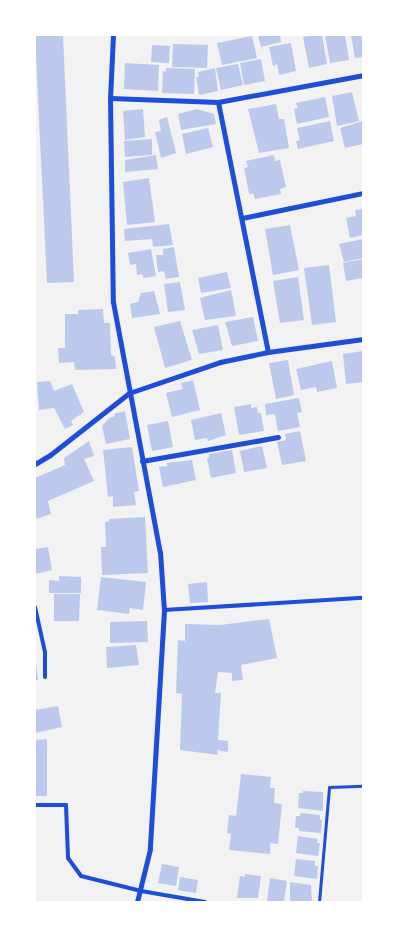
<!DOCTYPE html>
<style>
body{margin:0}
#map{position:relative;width:398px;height:937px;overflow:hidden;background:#f2f2f2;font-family:Lato,sans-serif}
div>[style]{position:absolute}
.building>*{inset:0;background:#bdc9ec}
.path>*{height:3px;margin:-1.5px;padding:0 1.5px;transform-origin:1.5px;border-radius:1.5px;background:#1d4ed8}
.service>*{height:4px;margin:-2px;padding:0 2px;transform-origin:2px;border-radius:2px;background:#1d4ed8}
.minor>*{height:5px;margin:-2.5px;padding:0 2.5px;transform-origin:2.5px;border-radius:2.5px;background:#1d4ed8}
span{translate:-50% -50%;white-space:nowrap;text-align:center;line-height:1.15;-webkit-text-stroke:4px #fff;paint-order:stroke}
.frame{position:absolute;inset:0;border:36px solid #fff;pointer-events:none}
</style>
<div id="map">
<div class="building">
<i style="clip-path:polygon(35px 35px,63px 35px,74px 282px,47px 283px)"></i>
<i style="clip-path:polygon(258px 35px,280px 35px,281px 42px,261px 47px)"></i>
<i style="clip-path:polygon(312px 35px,322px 35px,327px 64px,309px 68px,303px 37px)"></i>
<i style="clip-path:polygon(325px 35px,345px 35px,349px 60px,330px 63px)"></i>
<i style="clip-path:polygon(351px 35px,363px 35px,363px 57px,355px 58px)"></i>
<i style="clip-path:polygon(252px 36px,257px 58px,222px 65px,217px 43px)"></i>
<i style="clip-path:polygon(291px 43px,296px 71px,279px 75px,277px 64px,273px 66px,269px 47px)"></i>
<i style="clip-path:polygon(173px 44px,208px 45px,207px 68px,172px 67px)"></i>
<i style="clip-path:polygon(152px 45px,170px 46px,169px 63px,151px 62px)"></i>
<i style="clip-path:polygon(261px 59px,265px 81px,244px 85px,240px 63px)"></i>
<i style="clip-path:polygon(125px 63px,159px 65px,158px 91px,124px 89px)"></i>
<i style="clip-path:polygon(238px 64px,243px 85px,221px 90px,216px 68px)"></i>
<i style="clip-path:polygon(166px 68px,195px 69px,194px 94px,162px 93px,163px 71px,166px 72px)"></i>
<i style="clip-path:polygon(215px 68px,218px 91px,199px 95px,196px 77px,199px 77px,198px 72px)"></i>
<i style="clip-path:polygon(352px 92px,359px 121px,337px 126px,332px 96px)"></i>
<i style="clip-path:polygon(325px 97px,329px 117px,297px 124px,294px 109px,298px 108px,296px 103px)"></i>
<i style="clip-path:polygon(276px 104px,279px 119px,284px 119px,289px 148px,259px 153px,248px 109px)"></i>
<i style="clip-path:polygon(143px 109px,145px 137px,125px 140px,123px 111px)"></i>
<i style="clip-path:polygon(197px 109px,214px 114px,216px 124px,181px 130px,178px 114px)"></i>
<i style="clip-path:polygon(167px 117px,176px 153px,161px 158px,155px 132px,161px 131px,159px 120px)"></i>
<i style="clip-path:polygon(330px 121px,334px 141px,298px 149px,296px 141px,300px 140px,297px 128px)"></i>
<i style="clip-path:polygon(363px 121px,363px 144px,345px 148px,340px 128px)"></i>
<i style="clip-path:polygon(208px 128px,213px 147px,186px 154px,182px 134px)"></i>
<i style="clip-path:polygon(152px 139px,152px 155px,125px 157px,124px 141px)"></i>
<i style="clip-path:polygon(156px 155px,158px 169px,125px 172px,125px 160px)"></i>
<i style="clip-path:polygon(274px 155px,275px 161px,280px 160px,286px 187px,280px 189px,281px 194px,255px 199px,253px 193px,249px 194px,244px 168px,248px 167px,246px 161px)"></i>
<i style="clip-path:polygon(149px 178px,155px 222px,127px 225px,123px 182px)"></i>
<i style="clip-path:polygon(363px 209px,363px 235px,350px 238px,346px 218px,356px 216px,355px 210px)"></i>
<i style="clip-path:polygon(169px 224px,173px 245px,153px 247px,152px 239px,125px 241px,124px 229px)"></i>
<i style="clip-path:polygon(290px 225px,299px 270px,273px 275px,265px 229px)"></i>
<i style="clip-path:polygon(363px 239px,363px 258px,344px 262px,339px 244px)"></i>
<i style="clip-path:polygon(174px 247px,179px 277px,166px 279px,164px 271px,158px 272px,156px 255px,163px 255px,163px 249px)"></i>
<i style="clip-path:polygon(151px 249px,156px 276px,144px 278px,142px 274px,137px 275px,136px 264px,130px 265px,128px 253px)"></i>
<i style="clip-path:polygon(363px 259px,363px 278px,346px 281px,343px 263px)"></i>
<i style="clip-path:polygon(329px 265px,336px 322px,312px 325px,304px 268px)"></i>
<i style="clip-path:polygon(227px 272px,231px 288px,201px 293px,198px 278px)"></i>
<i style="clip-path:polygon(298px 277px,304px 320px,280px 323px,273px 281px)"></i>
<i style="clip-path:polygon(180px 282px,185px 310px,168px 312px,164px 284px)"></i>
<i style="clip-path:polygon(231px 290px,236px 316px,205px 320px,200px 298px)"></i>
<i style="clip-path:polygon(154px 291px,160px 314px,132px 318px,130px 304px,138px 302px,141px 293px)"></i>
<i style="clip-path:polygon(103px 309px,104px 323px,110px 323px,111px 355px,115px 357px,116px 369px,75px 370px,74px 362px,59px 363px,58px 348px,65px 348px,65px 314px,78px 314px,78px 310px)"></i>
<i style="clip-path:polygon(253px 317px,258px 341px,232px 346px,225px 322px)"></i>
<i style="clip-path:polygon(180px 321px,192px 360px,165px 368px,154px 327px)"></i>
<i style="clip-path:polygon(218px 325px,223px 350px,199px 354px,192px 330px)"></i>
<i style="clip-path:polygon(363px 351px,363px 382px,346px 384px,343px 354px)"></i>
<i style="clip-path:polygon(288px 360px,294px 395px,276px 399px,269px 363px)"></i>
<i style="clip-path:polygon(332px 361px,337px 388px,317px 392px,316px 387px,301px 390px,296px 369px)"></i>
<i style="clip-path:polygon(193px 380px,200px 410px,172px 417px,166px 393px,183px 389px,181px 383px)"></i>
<i style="clip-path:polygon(50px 381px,54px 391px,72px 384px,84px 412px,71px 421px,73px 425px,65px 429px,54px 408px,39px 410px,37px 382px)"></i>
<i style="clip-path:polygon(299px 398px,302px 412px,297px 413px,300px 427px,278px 431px,275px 414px,266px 415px,265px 404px)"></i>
<i style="clip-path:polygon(251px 404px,251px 408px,257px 407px,258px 413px,261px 413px,264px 431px,239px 435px,234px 407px)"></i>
<i style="clip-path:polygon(125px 411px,130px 439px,106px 444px,102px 426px,109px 418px,115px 416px,114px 414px)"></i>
<i style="clip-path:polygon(221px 413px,226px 435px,208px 441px,207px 438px,195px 440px,191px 420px)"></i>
<i style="clip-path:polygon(168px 421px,173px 447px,152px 451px,147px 425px)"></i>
<i style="clip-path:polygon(300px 431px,306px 461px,282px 465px,277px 442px,286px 440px,285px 434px)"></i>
<i style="clip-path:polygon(89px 441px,94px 456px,84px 459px,94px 481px,48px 501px,51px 514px,37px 519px,35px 513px,35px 478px,65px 465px,64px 458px)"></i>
<i style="clip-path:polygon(262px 446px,267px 468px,244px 472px,240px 451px)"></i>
<i style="clip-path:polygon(132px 447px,139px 491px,134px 492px,136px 505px,113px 507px,113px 496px,108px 497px,103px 450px)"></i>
<i style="clip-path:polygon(232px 450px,236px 473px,211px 478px,207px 458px,209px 458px,209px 454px)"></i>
<i style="clip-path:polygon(192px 460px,196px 480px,163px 487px,159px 467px,167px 466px,167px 463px)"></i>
<i style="clip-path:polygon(145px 517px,148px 573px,102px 575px,101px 547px,106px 547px,105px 522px,109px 522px,109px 519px)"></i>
<i style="clip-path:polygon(48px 547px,52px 570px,35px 574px,35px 549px)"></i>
<i style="clip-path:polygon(59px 576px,81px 577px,81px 593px,49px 593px,49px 580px,59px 581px)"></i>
<i style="clip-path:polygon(101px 577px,146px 582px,143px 610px,130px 608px,129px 614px,97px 610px)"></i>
<i style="clip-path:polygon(207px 582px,208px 602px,190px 603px,188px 584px)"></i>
<i style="clip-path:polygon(54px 594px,80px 594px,79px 621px,54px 621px)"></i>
<i style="clip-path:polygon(269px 619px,277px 658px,241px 665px,243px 680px,232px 681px,232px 673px,218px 672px,215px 693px,221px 693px,218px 740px,228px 741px,228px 752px,217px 750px,218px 755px,180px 750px,182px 694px,176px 693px,178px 640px,185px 641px,185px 624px,220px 625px)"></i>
<i style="clip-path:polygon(147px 621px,148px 642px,110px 643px,110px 622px)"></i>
<i style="clip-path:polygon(136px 645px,139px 665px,107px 668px,106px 647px)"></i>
<i style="clip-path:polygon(35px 654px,38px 680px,35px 680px)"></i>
<i style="clip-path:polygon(58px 706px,62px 727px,35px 733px,35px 710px)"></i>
<i style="clip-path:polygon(47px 739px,47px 796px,35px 796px,35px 740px)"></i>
<i style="clip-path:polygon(241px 774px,271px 777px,270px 788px,275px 788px,274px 803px,282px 804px,278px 844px,270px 843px,270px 854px,229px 850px,231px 834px,227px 833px,229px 815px,236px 816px)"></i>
<i style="clip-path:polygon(303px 791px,323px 792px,323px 811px,298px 808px,299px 793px,303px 793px)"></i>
<i style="clip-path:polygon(300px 813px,320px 815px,320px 819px,322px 820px,321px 833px,299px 831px,299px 828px,295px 828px,296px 816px,300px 816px)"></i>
<i style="clip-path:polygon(298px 836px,318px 839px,317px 843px,320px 843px,318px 856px,296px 853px)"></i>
<i style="clip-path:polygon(296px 859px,315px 861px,315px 866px,318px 866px,317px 879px,294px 876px)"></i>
<i style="clip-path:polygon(162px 864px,179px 867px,176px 886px,158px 883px)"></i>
<i style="clip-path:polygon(245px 874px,261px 876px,258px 898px,237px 898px,240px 876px,245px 877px)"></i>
<i style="clip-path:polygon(180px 877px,198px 880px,196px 893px,178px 890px)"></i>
<i style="clip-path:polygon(270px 878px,287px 881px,284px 901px,267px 901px)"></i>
<i style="clip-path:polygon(290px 882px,311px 885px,312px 901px,290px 901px)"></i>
</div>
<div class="path">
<i style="left:319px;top:902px;width:115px;rotate:-85deg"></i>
<i style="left:329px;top:787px;width:34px;rotate:-2deg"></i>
</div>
<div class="service">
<i style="left:35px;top:607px;width:46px;rotate:77.5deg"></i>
<i style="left:45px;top:652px;width:25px;rotate:90deg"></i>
<i style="left:164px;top:610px;width:199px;rotate:-3.5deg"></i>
<i style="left:35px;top:805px;width:31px"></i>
<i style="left:66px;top:805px;width:53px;rotate:87.8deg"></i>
<i style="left:68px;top:858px;width:22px;rotate:54deg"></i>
<i style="left:81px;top:876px;width:62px;rotate:14deg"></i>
<i style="left:141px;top:891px;width:65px;rotate:9.8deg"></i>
</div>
<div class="minor">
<i style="left:113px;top:35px;width:63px;rotate:92.7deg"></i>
<i style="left:110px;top:98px;width:204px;rotate:89.2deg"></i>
<i style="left:113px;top:302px;width:254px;rotate:79.4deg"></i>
<i style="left:160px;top:552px;width:58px;rotate:86.1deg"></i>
<i style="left:164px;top:610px;width:239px;rotate:93.4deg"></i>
<i style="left:150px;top:849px;width:55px;rotate:103.8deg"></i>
<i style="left:110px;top:98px;width:108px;rotate:2.1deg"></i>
<i style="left:218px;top:102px;width:147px;rotate:-10.5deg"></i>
<i style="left:218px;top:102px;width:255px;rotate:78.7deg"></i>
<i style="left:242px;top:218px;width:124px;rotate:-11.7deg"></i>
<i style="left:142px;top:461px;width:138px;rotate:-10deg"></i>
<i style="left:35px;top:464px;width:17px;rotate:-31deg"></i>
<i style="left:50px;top:455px;width:100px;rotate:-38.1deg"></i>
<i style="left:129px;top:393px;width:96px;rotate:-18.8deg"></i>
<i style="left:220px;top:362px;width:49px;rotate:-11.8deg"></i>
<i style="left:268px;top:352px;width:96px;rotate:-7.8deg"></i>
</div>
<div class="frame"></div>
</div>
